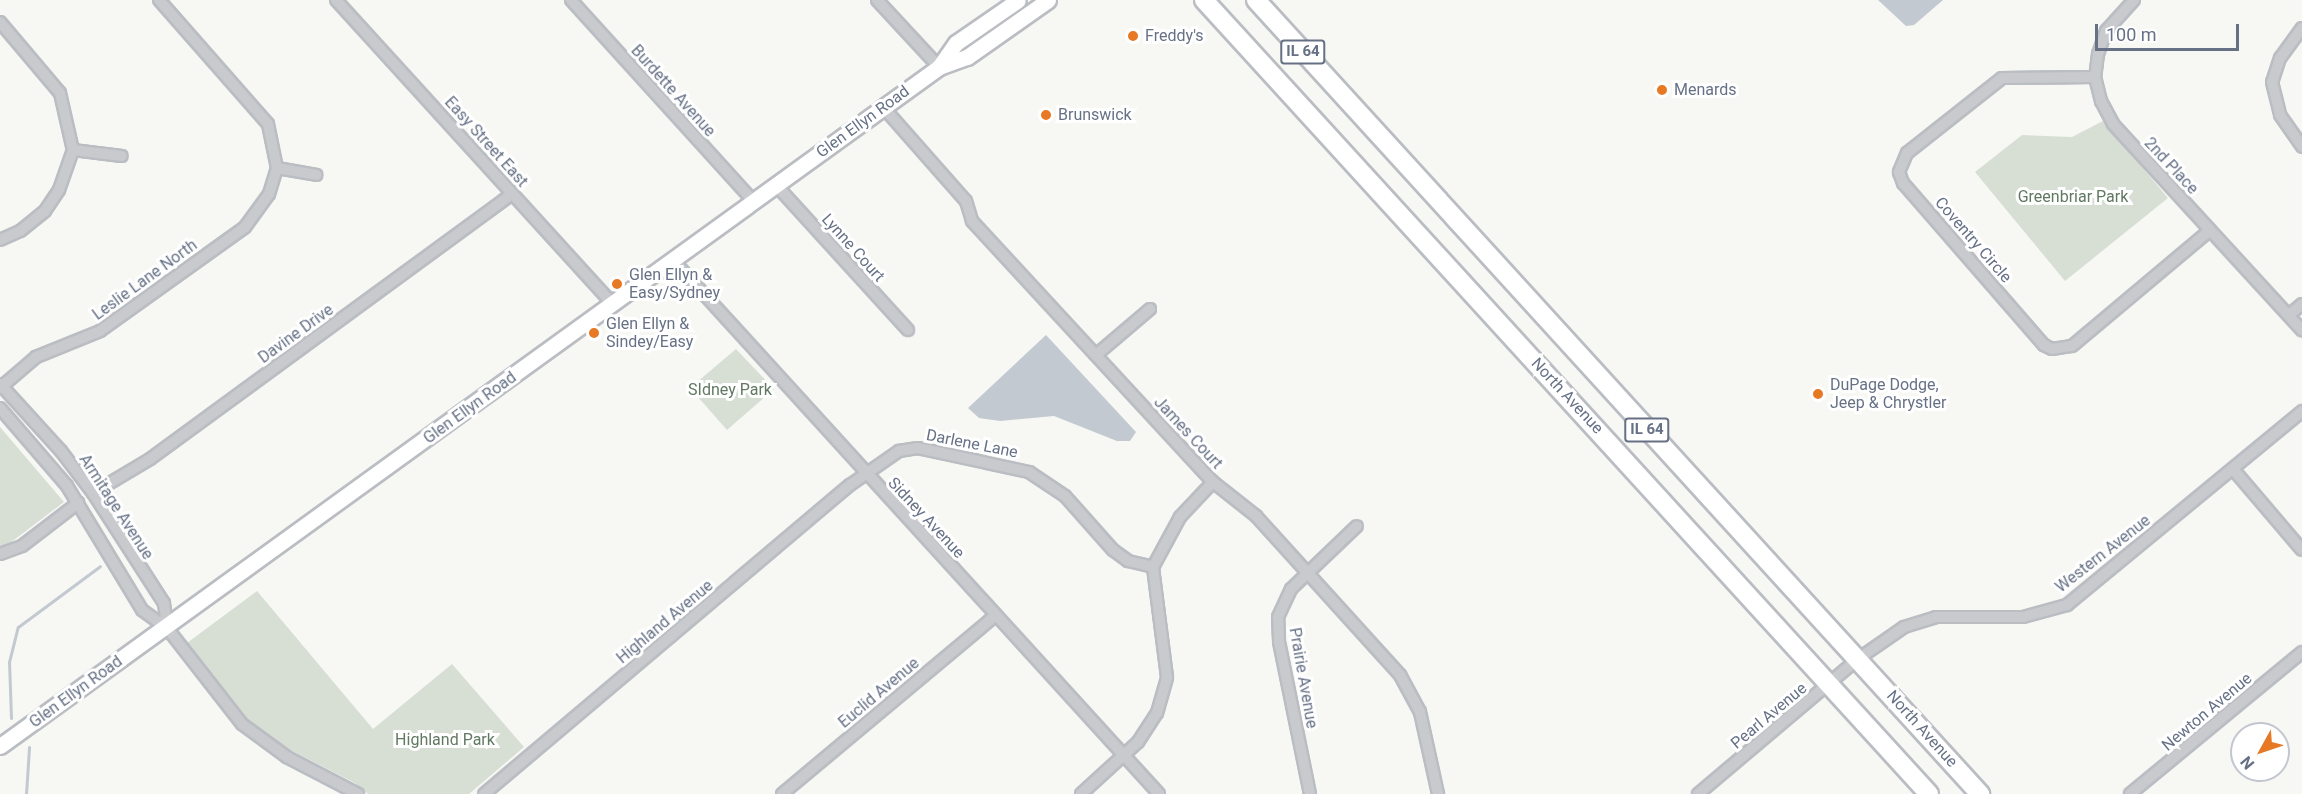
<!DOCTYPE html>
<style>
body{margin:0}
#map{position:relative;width:2302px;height:794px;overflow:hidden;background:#f7f7f4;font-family:Roboto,sans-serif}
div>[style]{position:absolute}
.green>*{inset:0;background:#d7dfd5}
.water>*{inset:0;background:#c2c9d0}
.stream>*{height:3px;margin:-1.5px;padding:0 1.5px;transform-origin:1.5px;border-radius:1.5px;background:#c2c9d0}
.roads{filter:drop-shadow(2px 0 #babdc2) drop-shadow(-2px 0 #babdc2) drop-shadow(0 2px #babdc2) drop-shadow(0 -2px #babdc2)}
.street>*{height:10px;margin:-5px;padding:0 5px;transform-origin:5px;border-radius:5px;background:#c8cace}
.secondary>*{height:15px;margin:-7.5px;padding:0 7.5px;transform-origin:7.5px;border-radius:7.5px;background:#fff}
.primary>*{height:18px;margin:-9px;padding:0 9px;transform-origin:9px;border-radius:9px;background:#fff}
.dots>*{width:16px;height:16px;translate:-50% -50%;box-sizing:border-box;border:3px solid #fff;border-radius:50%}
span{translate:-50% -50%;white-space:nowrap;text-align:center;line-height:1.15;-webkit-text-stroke:6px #fff;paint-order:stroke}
.shield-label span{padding:2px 4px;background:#fff;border:2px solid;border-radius:4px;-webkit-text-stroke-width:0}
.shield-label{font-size:15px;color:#667186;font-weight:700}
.poi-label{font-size:16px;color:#667186}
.left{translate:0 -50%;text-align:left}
.street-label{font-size:16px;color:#667186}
.park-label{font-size:16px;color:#617861}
.north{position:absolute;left:2230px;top:722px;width:60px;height:60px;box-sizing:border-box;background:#fff;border:2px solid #c2c6cf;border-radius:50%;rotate:230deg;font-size:16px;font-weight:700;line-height:24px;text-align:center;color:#667186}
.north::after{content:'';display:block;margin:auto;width:21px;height:27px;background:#e77824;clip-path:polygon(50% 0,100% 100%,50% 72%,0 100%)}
.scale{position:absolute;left:2095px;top:24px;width:144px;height:27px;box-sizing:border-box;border:3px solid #667186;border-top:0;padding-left:8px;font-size:18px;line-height:21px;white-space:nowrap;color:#667186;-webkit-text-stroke:4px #fff;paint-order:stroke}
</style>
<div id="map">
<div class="green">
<i style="clip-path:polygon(2103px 121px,2168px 198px,2065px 281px,1975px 172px,2022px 135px,2072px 137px)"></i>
<i style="clip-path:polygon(736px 349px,774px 389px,727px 430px,690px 388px)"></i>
<i style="clip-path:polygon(0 427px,64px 502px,10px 543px,0 546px)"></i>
<i style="clip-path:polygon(257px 591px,373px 729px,452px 664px,524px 747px,469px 794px,368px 794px,355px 783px,277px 743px,230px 704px,187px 643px)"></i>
</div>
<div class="water">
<i style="clip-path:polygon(1878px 0,1943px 0,1914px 25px,1906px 26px)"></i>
<i style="clip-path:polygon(1046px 335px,1136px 432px,1130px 441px,1117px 441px,1054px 416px,1000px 421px,979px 418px,968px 408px)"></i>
</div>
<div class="stream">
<i style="left:11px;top:718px;width:56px;rotate:-92deg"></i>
<i style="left:9px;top:662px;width:36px;rotate:-76deg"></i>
<i style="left:18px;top:627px;width:102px;rotate:-36.6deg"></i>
<i style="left:26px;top:794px;width:47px;rotate:-86.3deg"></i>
</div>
<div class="roads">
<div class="street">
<i style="left:336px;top:0;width:411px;rotate:47.7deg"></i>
<i style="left:571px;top:0;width:271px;rotate:47.8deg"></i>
<i style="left:877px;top:0;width:91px;rotate:47.2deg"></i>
<i style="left:2134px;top:0;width:42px;rotate:132.1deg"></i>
<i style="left:2106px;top:31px;width:24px;rotate:109deg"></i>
<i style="left:2098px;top:54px;width:23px;rotate:97deg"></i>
<i style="left:2095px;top:77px;width:25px;rotate:76deg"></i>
<i style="left:2101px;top:101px;width:26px;rotate:62deg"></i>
<i style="left:2113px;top:124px;width:280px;rotate:47.5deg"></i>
<i style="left:0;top:22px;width:93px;rotate:49.8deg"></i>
<i style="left:60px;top:93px;width:58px;rotate:77.2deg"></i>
<i style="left:73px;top:150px;width:42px;rotate:109.3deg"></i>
<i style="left:59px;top:190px;width:25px;rotate:124deg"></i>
<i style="left:45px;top:211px;width:32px;rotate:141deg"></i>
<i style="left:20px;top:231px;width:22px;rotate:156deg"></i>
<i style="left:2302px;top:28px;width:37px;rotate:126deg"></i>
<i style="left:2280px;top:58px;width:25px;rotate:108deg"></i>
<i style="left:2272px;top:82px;width:34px;rotate:76deg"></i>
<i style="left:2280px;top:115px;width:39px;rotate:55deg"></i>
<i style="left:2095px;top:77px;width:93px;rotate:179.4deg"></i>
<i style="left:2002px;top:78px;width:121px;rotate:141.7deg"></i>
<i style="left:1907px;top:153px;width:21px;rotate:113deg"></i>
<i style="left:1899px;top:172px;width:12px;rotate:70deg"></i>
<i style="left:1903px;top:183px;width:215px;rotate:49deg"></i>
<i style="left:2044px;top:345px;width:9px;rotate:27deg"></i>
<i style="left:2052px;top:349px;width:20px;rotate:-9deg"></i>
<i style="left:2072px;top:346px;width:180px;rotate:-40deg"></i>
<i style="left:883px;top:107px;width:125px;rotate:48.6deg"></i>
<i style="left:966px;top:201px;width:21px;rotate:73deg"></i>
<i style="left:972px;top:221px;width:355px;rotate:47.3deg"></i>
<i style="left:1213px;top:482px;width:55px;rotate:38.3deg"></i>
<i style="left:1256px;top:516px;width:215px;rotate:47.8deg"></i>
<i style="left:1400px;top:675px;width:42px;rotate:61.6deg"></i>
<i style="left:1420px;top:712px;width:84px;rotate:77.6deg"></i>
<i style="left:73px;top:150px;width:49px;rotate:7deg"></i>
<i style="left:277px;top:168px;width:40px;rotate:10deg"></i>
<i style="left:776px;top:185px;width:196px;rotate:47.7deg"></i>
<i style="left:673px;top:260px;width:722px;rotate:47.69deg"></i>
<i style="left:2289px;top:315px;width:17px;rotate:-40deg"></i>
<i style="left:1096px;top:355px;width:71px;rotate:-40.4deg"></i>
<i style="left:0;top:384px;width:91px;rotate:47.7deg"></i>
<i style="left:61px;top:451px;width:53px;rotate:52.7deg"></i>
<i style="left:93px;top:493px;width:131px;rotate:57.2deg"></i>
<i style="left:164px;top:603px;width:25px;rotate:83deg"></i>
<i style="left:0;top:388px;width:48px;rotate:-40.7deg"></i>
<i style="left:36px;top:357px;width:69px;rotate:-22.1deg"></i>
<i style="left:100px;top:331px;width:178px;rotate:-35.6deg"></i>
<i style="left:245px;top:227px;width:41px;rotate:-54deg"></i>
<i style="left:269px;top:194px;width:27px;rotate:-73deg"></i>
<i style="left:277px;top:168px;width:45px;rotate:-101.6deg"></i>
<i style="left:268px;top:124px;width:165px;rotate:-131.3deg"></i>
<i style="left:0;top:408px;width:103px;rotate:49.3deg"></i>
<i style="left:67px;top:486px;width:145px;rotate:58.8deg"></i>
<i style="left:142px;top:610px;width:31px;rotate:36deg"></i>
<i style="left:167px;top:628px;width:122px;rotate:52deg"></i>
<i style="left:242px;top:724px;width:56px;rotate:36.3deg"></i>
<i style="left:287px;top:757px;width:80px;rotate:27.5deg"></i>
<i style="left:2233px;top:469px;width:106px;rotate:49.6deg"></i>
<i style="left:93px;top:493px;width:66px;rotate:-30.8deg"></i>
<i style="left:150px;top:459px;width:449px;rotate:-36.2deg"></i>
<i style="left:0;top:554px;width:23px;rotate:-20deg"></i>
<i style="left:22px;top:546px;width:71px;rotate:-37.5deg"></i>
<i style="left:484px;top:794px;width:479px;rotate:-40.2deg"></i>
<i style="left:850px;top:485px;width:60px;rotate:-34.8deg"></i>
<i style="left:899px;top:451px;width:19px;rotate:-9deg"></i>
<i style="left:918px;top:448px;width:114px;rotate:12.2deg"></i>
<i style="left:1029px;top:472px;width:43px;rotate:33.7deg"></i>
<i style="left:1065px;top:496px;width:72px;rotate:48.4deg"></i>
<i style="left:1113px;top:550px;width:19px;rotate:36deg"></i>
<i style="left:1128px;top:561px;width:26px;rotate:13deg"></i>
<i style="left:782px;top:794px;width:278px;rotate:-39.9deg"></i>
<i style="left:1081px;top:794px;width:77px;rotate:-42.4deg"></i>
<i style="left:1138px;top:742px;width:35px;rotate:-57deg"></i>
<i style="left:1157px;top:713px;width:37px;rotate:-74deg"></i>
<i style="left:1167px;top:677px;width:111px;rotate:-97.3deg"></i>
<i style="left:1153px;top:567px;width:57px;rotate:-61.6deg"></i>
<i style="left:1180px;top:517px;width:48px;rotate:-46.7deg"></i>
<i style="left:1310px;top:794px;width:156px;rotate:-101.5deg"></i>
<i style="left:1279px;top:641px;width:24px;rotate:-92deg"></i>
<i style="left:1278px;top:617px;width:31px;rotate:-65deg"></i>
<i style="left:1291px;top:589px;width:91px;rotate:-43.7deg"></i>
<i style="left:1698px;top:794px;width:209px;rotate:-40.2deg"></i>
<i style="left:1858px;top:659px;width:56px;rotate:-34.8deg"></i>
<i style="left:1904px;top:627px;width:34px;rotate:-17deg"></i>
<i style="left:1936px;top:617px;width:87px"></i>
<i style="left:2023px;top:617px;width:46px;rotate:-15.3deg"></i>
<i style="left:2067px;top:605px;width:305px;rotate:-39.5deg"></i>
<i style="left:2130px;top:794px;width:223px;rotate:-39.5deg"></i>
</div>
<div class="secondary">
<i style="left:939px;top:67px;width:29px;rotate:-55deg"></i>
<i style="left:956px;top:43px;width:75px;rotate:-34.7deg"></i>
<i style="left:0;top:746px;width:1159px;rotate:-35.87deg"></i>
<i style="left:939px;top:67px;width:30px;rotate:-20deg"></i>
<i style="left:967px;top:57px;width:99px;rotate:-35.1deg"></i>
</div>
<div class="primary">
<i style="left:1204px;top:0;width:1075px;rotate:47.6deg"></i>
<i style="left:1256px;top:0;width:1075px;rotate:47.64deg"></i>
</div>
</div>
<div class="dots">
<i style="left:1133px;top:36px;background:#e77824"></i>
<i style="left:1662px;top:90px;background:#e77824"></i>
<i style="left:1046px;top:115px;background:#e77824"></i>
<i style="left:617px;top:284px;background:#e77824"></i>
<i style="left:594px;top:333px;background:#e77824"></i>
<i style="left:1818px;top:394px;background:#e77824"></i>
</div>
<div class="shield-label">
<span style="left:1303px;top:52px">IL 64</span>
<span style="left:1647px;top:430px">IL 64</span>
</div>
<div class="poi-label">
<span class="left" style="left:1145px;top:36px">Freddy's</span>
<span class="left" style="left:1674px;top:90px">Menards</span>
<span class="left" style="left:1058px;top:115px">Brunswick</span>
<span class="left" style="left:629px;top:284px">Glen Ellyn &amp;<br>Easy/Sydney</span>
<span class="left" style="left:606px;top:333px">Glen Ellyn &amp;<br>Sindey/Easy</span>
<span class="left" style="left:1830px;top:394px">DuPage Dodge,<br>Jeep &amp; Chrystler</span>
</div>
<div class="street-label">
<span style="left:673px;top:91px;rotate:48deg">Burdette Avenue</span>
<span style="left:863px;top:122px;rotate:-36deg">Glen Ellyn Road</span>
<span style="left:486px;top:142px;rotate:48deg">Easy Street East</span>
<span style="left:2171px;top:166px;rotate:47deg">2nd Place</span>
<span style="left:1973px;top:240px;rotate:49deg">Coventry Circle</span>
<span style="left:853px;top:248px;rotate:48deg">Lynne Court</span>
<span style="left:145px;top:280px;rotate:-36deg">Leslie Lane North</span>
<span style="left:296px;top:334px;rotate:-36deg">Davine Drive</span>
<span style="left:1567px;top:396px;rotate:47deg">North Avenue</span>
<span style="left:470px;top:408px;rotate:-36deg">Glen Ellyn Road</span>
<span style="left:1188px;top:433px;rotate:47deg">James Court</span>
<span style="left:972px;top:444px;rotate:11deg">Darlene Lane</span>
<span style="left:116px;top:507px;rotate:57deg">Armitage Avenue</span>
<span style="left:926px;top:518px;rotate:47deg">Sidney Avenue</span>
<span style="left:2103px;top:554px;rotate:-38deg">Western Avenue</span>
<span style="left:665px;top:622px;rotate:-40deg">Highland Avenue</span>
<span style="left:1303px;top:678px;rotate:80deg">Prairie Avenue</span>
<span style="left:76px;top:692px;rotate:-36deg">Glen Ellyn Road</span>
<span style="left:879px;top:693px;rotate:-40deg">Euclid Avenue</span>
<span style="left:2207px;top:712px;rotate:-40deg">Newton Avenue</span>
<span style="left:1769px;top:716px;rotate:-40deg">Pearl Avenue</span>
<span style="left:1922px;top:729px;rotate:48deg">North Avenue</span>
</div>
<div class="park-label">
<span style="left:2073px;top:197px">Greenbriar Park</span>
<span style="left:730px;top:390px">SIdney Park</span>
<span style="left:445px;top:740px">Highland Park</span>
</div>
<div class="north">N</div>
<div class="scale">100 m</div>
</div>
